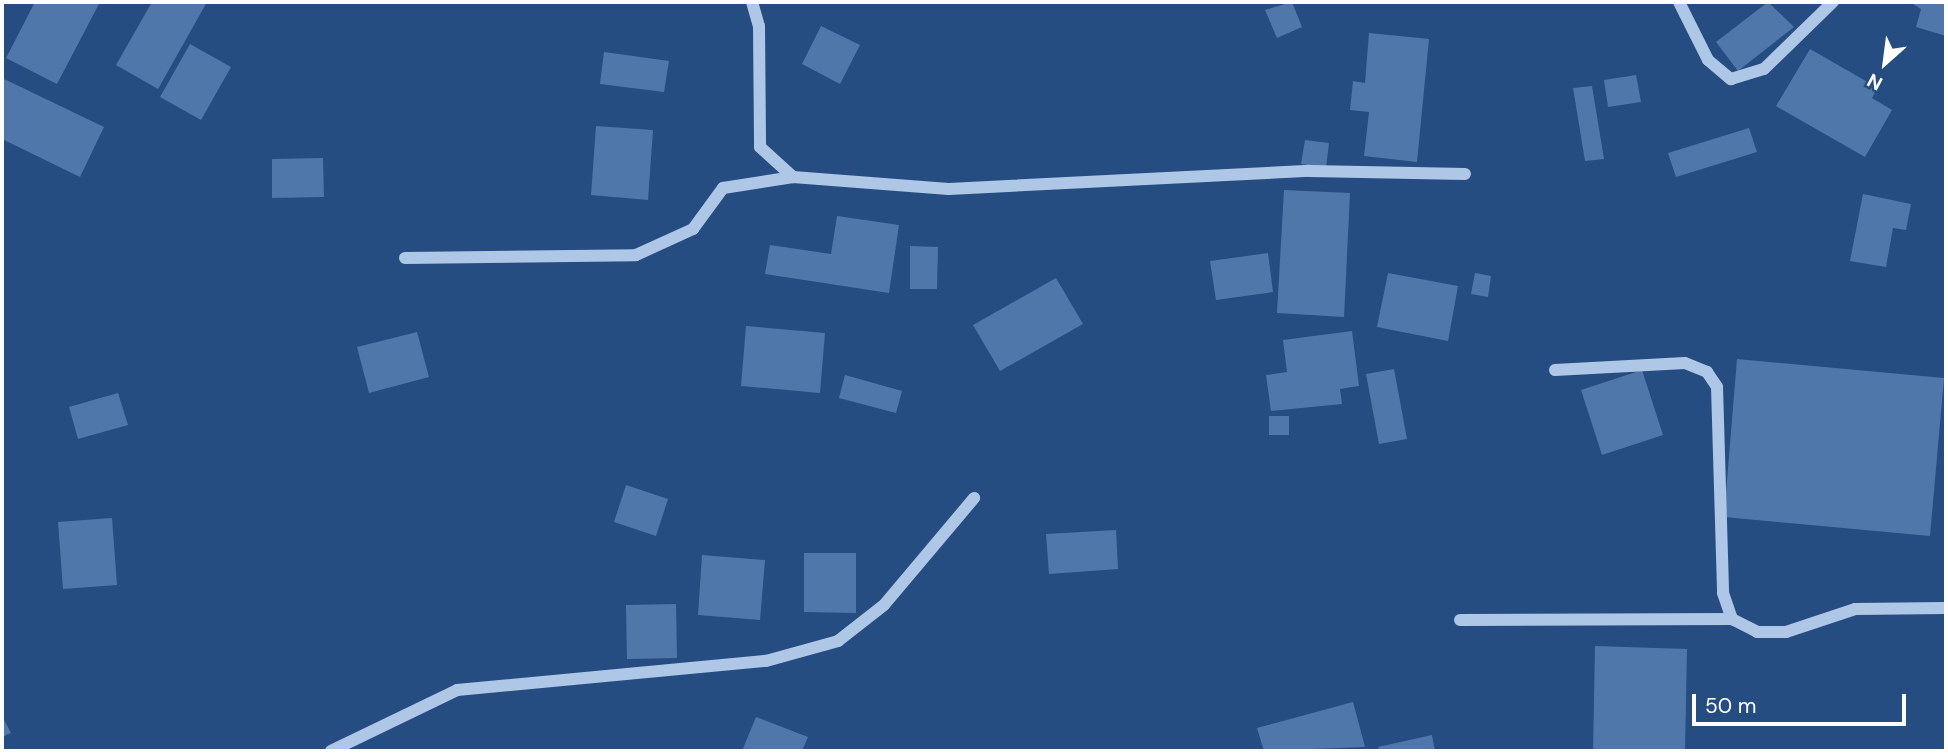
<!DOCTYPE html>
<style>
body{margin:0}
#map{position:relative;width:1948px;height:753px;overflow:hidden;background:#264d81;font-family:"DM Sans",sans-serif}
div>[style]{position:absolute}
.building>*{inset:0;background:#4f77aa}
.minor>*{height:12px;margin:-6px;padding:0 6px;transform-origin:6px;border-radius:6px;background:#aec7e6}
span{translate:-50% -50%;white-space:nowrap;text-align:center;line-height:1.15;-webkit-text-stroke:6px #264d81;paint-order:stroke}
.frame{position:absolute;inset:0;border:4px solid #fff;pointer-events:none}
.north{position:absolute;left:1850px;top:28px;width:70px;height:70px;-webkit-text-stroke:5px #264d81;paint-order:stroke;rotate:208deg;font-size:19px;font-weight:700;line-height:28px;text-align:center;color:#fff}
.north::after{content:'';display:block;margin:auto;width:24px;height:32px;background:#fff;clip-path:polygon(50% 0,100% 100%,50% 72%,0 100%)}
.scale{position:absolute;left:1692px;top:694px;width:214px;height:32px;box-sizing:border-box;border:4px solid #fff;border-top:0;padding-left:9px;font-size:21px;line-height:24px;white-space:nowrap;color:#fff;-webkit-text-stroke:5px #264d81;paint-order:stroke}
</style>
<div id="map">
<div class="building">
<i style="clip-path:polygon(35px 2px,100px 2px,57px 84px,6px 58px)"></i>
<i style="clip-path:polygon(152px 2px,207px 2px,158px 89px,116px 65px)"></i>
<i style="clip-path:polygon(1292px 2px,1302px 27px,1277px 38px,1265px 10px)"></i>
<i style="clip-path:polygon(1768px 2px,1794px 27px,1738px 71px,1716px 42px)"></i>
<i style="clip-path:polygon(1910px 2px,1946px 2px,1946px 36px,1916px 27px,1921px 9px)"></i>
<i style="clip-path:polygon(821px 26px,860px 45px,840px 84px,802px 64px)"></i>
<i style="clip-path:polygon(1369px 33px,1429px 39px,1417px 162px,1364px 156px,1369px 112px,1350px 110px,1353px 81px,1365px 83px)"></i>
<i style="clip-path:polygon(190px 44px,231px 67px,201px 120px,160px 97px)"></i>
<i style="clip-path:polygon(1810px 49px,1878px 88px,1872px 98px,1892px 110px,1865px 157px,1776px 106px)"></i>
<i style="clip-path:polygon(604px 52px,669px 61px,664px 92px,600px 84px)"></i>
<i style="clip-path:polygon(1636px 75px,1641px 102px,1608px 107px,1604px 80px)"></i>
<i style="clip-path:polygon(2px 78px,104px 127px,80px 177px,2px 139px)"></i>
<i style="clip-path:polygon(1592px 86px,1604px 159px,1585px 161px,1573px 88px)"></i>
<i style="clip-path:polygon(596px 126px,653px 130px,648px 200px,591px 195px)"></i>
<i style="clip-path:polygon(1749px 128px,1757px 152px,1676px 177px,1668px 153px)"></i>
<i style="clip-path:polygon(1305px 140px,1329px 143px,1326px 168px,1301px 164px)"></i>
<i style="clip-path:polygon(323px 158px,324px 197px,272px 198px,272px 159px)"></i>
<i style="clip-path:polygon(1284px 190px,1350px 193px,1344px 317px,1277px 313px)"></i>
<i style="clip-path:polygon(1863px 194px,1911px 204px,1906px 230px,1893px 228px,1886px 267px,1850px 261px)"></i>
<i style="clip-path:polygon(837px 216px,899px 225px,889px 293px,765px 274px,770px 245px,831px 254px)"></i>
<i style="clip-path:polygon(910px 246px,938px 247px,937px 289px,910px 289px)"></i>
<i style="clip-path:polygon(1268px 253px,1273px 292px,1216px 300px,1210px 261px)"></i>
<i style="clip-path:polygon(1388px 273px,1458px 286px,1448px 341px,1377px 327px)"></i>
<i style="clip-path:polygon(1475px 273px,1491px 276px,1488px 297px,1471px 294px)"></i>
<i style="clip-path:polygon(1056px 278px,1083px 324px,1000px 371px,973px 325px)"></i>
<i style="clip-path:polygon(746px 326px,825px 333px,820px 393px,741px 386px)"></i>
<i style="clip-path:polygon(1352px 331px,1359px 386px,1340px 389px,1342px 404px,1271px 411px,1266px 375px,1287px 372px,1283px 340px)"></i>
<i style="clip-path:polygon(417px 332px,429px 377px,369px 393px,357px 347px)"></i>
<i style="clip-path:polygon(1737px 359px,1944px 378px,1930px 536px,1724px 517px)"></i>
<i style="clip-path:polygon(1394px 369px,1407px 439px,1379px 444px,1366px 374px)"></i>
<i style="clip-path:polygon(1642px 370px,1663px 435px,1602px 455px,1581px 390px)"></i>
<i style="clip-path:polygon(845px 375px,902px 391px,896px 413px,839px 398px)"></i>
<i style="clip-path:polygon(118px 393px,128px 425px,78px 439px,69px 407px)"></i>
<i style="clip-path:polygon(1269px 416px,1289px 416px,1289px 435px,1269px 435px)"></i>
<i style="clip-path:polygon(626px 485px,668px 499px,656px 536px,614px 522px)"></i>
<i style="clip-path:polygon(112px 518px,117px 585px,63px 589px,58px 522px)"></i>
<i style="clip-path:polygon(1116px 530px,1118px 569px,1049px 574px,1046px 534px)"></i>
<i style="clip-path:polygon(804px 553px,856px 553px,856px 613px,804px 612px)"></i>
<i style="clip-path:polygon(702px 555px,765px 560px,760px 620px,698px 615px)"></i>
<i style="clip-path:polygon(676px 604px,677px 658px,627px 659px,626px 605px)"></i>
<i style="clip-path:polygon(1595px 646px,1687px 649px,1685px 751px,1593px 751px)"></i>
<i style="clip-path:polygon(1353px 702px,1365px 747px,1264px 751px,1257px 728px)"></i>
<i style="clip-path:polygon(2px 716px,11px 733px,2px 737px)"></i>
<i style="clip-path:polygon(756px 717px,808px 737px,802px 751px,742px 751px)"></i>
<i style="clip-path:polygon(1432px 735px,1435px 751px,1379px 751px,1378px 747px)"></i>
</div>
<div class="minor">
<i style="left:752px;top:2px;width:25px;rotate:74deg"></i>
<i style="left:759px;top:26px;width:121px;rotate:89.5deg"></i>
<i style="left:760px;top:147px;width:45px;rotate:42.3deg"></i>
<i style="left:793px;top:177px;width:156px;rotate:4.4deg"></i>
<i style="left:949px;top:189px;width:361px;rotate:-2.9deg"></i>
<i style="left:1310px;top:171px;width:155px;rotate:1.1deg"></i>
<i style="left:1679px;top:2px;width:65px;rotate:63.4deg"></i>
<i style="left:1708px;top:60px;width:30px;rotate:40deg"></i>
<i style="left:1731px;top:79px;width:34px;rotate:-17deg"></i>
<i style="left:1764px;top:69px;width:96px;rotate:-44.2deg"></i>
<i style="left:405px;top:258px;width:231px;rotate:-0.7deg"></i>
<i style="left:636px;top:255px;width:63px;rotate:-24.5deg"></i>
<i style="left:693px;top:229px;width:51px;rotate:-53.8deg"></i>
<i style="left:723px;top:188px;width:71px;rotate:-8.9deg"></i>
<i style="left:1555px;top:370px;width:130px;rotate:-3.1deg"></i>
<i style="left:1685px;top:363px;width:24px;rotate:22deg"></i>
<i style="left:1707px;top:372px;width:18px;rotate:56deg"></i>
<i style="left:1717px;top:387px;width:206px;rotate:88.3deg"></i>
<i style="left:1723px;top:593px;width:28px;rotate:71deg"></i>
<i style="left:1732px;top:619px;width:28px;rotate:27deg"></i>
<i style="left:1757px;top:632px;width:29px"></i>
<i style="left:1786px;top:632px;width:73px;rotate:-18.4deg"></i>
<i style="left:1855px;top:609px;width:91px;rotate:-0.6deg"></i>
<i style="left:1460px;top:620px;width:272px;rotate:-0.2deg"></i>
<i style="left:331px;top:751px;width:140px;rotate:-25.8deg"></i>
<i style="left:457px;top:690px;width:310px;rotate:-5.4deg"></i>
<i style="left:766px;top:661px;width:75px;rotate:-15.5deg"></i>
<i style="left:838px;top:641px;width:58px;rotate:-38deg"></i>
<i style="left:884px;top:605px;width:140px;rotate:-49.9deg"></i>
</div>
<div class="frame"></div>
<div class="north">N</div>
<div class="scale">50 m</div>
</div>
